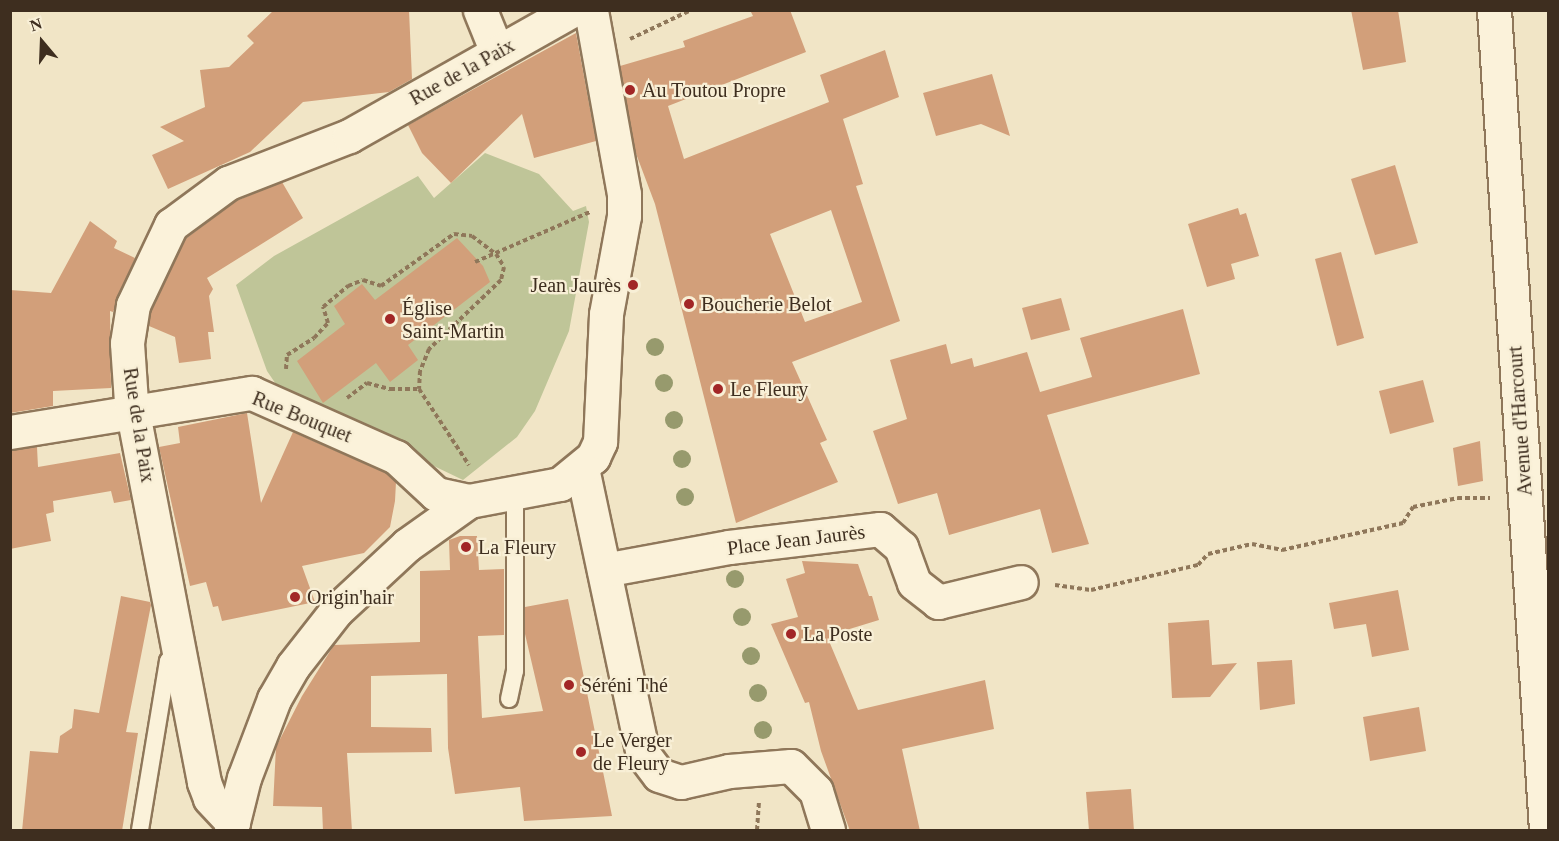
<!DOCTYPE html>
<meta charset="utf-8">
<style>
body{margin:0}
#map{position:relative;width:1559px;height:841px;overflow:hidden;background:#f1e5c6;font-family:Georgia,serif}
div>[style]{position:absolute}
.cemetery>*{inset:0;background:#bfc598}
.building>*{inset:0;background:#d29f7a}
.path>*{height:4px;margin-top:-2px;transform-origin:0;background:repeating-linear-gradient(90deg,#8f775a 0 4.5px,transparent 0 7.5px)}
.roads{filter:drop-shadow(2px 0 #8f775a) drop-shadow(-2px 0 #8f775a) drop-shadow(0 2px #8f775a) drop-shadow(0 -2px #8f775a)}
.service>*{height:16px;margin:-8px;padding:0 8px;transform-origin:8px;border-radius:8px;background:#fbf2da}
.minor>*{height:33px;margin:-16.5px;padding:0 16.5px;transform-origin:16.5px;border-radius:16.5px;background:#fbf2da}
.tertiary>*{height:33px;margin:-16.5px;padding:0 16.5px;transform-origin:16.5px;border-radius:16.5px;background:#fbf2da}
.secondary>*{height:33px;margin:-16.5px;padding:0 16.5px;transform-origin:16.5px;border-radius:16.5px;background:#fbf2da}
.trees>*{width:18px;height:18px;margin:-9px;border-radius:50%;background:#979a6d}
.dots>*{width:16px;height:16px;translate:-50% -50%;box-sizing:border-box;border:3px solid #f8efd6;border-radius:50%}
span{translate:-50% -50%;white-space:nowrap;text-align:center;line-height:1.15;-webkit-text-stroke:4.5px #f8efd6;paint-order:stroke}
.street-label{font-size:20px;color:#3e2e1f}
.poi-label{font-size:20px;color:#3e2e1f}
.left{translate:0 -50%;text-align:left}
.right{translate:-100% -50%;text-align:right}
.frame{position:absolute;inset:0;border:12px solid #3e2e1f;pointer-events:none}
.north{position:absolute;left:12px;top:12px;width:60px;height:60px;-webkit-text-stroke:4px #f8efd6;paint-order:stroke;rotate:341deg;font-size:16px;font-weight:700;line-height:24px;text-align:center;color:#3e2e1f}
.north::after{content:'';display:block;margin:auto;width:21px;height:27px;background:#3e2e1f;clip-path:polygon(50% 0,100% 100%,50% 72%,0 100%)}
</style>
<div id="map">
<div class="cemetery">
<i style="clip-path:polygon(485px 153px,539px 174px,573px 211px,586px 206px,589px 222px,569px 331px,535px 411px,517px 437px,463px 480px,282px 393px,267px 371px,236px 285px,274px 256px,418px 176px,434px 198px)"></i>
</div>
<div class="building">
<i style="clip-path:polygon(274px 10px,409px 10px,412px 79px,389px 92px,303px 102px,250px 152px,168px 189px,152px 155px,184px 141px,160px 127px,205px 107px,200px 70px,229px 67px,254px 43px,247px 36px)"></i>
<i style="clip-path:polygon(evenodd,750px 10px,790px 10px,806px 52px,668px 106px,684px 159px,829px 102px,820px 75px,885px 50px,899px 97px,843px 119px,863px 184px,856px 186px,900px 321px,792px 362px,827px 440px,820px 443px,838px 482px,736px 523px,655px 204px,635px 151px,620px 66px,685px 47px,683px 41px,753px 16px,750px 10px,831px 210px,862px 302px,805px 322px,770px 234px,831px 210px)"></i>
<i style="clip-path:polygon(1351px 10px,1398px 10px,1406px 62px,1363px 70px)"></i>
<i style="clip-path:polygon(576px 33px,596px 141px,534px 158px,522px 114px,451px 183px,422px 153px,408px 125px)"></i>
<i style="clip-path:polygon(992px 74px,1010px 136px,981px 124px,936px 136px,923px 93px)"></i>
<i style="clip-path:polygon(1395px 165px,1418px 243px,1375px 255px,1351px 179px)"></i>
<i style="clip-path:polygon(282px 182px,303px 218px,207px 278px,213px 289px,209px 296px,214px 332px,208px 332px,211px 359px,179px 363px,175px 337px,149px 326px,151px 311px,184px 240px,236px 201px)"></i>
<i style="clip-path:polygon(1238px 208px,1240px 215px,1246px 213px,1259px 256px,1231px 264px,1235px 279px,1207px 287px,1188px 224px)"></i>
<i style="clip-path:polygon(90px 221px,117px 241px,114px 248px,135px 258px,113px 312px,110px 311px,111px 388px,53px 391px,53px 406px,10px 413px,10px 290px,51px 293px)"></i>
<i style="clip-path:polygon(457px 238px,483px 266px,490px 282px,408px 345px,418px 360px,390px 382px,376px 363px,323px 403px,297px 361px,345px 324px,334px 306px,362px 284px,375px 300px)"></i>
<i style="clip-path:polygon(1341px 252px,1364px 338px,1337px 346px,1315px 259px)"></i>
<i style="clip-path:polygon(1061px 298px,1070px 330px,1031px 340px,1022px 308px)"></i>
<i style="clip-path:polygon(1183px 309px,1200px 374px,1047px 415px,1089px 544px,1052px 553px,1040px 509px,949px 535px,937px 493px,898px 504px,873px 431px,907px 419px,890px 360px,946px 344px,951px 364px,972px 358px,974px 367px,1027px 352px,1040px 392px,1092px 377px,1080px 338px)"></i>
<i style="clip-path:polygon(1423px 380px,1434px 422px,1390px 434px,1379px 391px)"></i>
<i style="clip-path:polygon(247px 413px,261px 503px,293px 432px,386px 473px,396px 482px,395px 501px,390px 527px,364px 553px,302px 566px,315px 602px,222px 621px,218px 606px,213px 607px,206px 582px,190px 586px,159px 447px,180px 443px,178px 427px)"></i>
<i style="clip-path:polygon(1480px 441px,1483px 481px,1458px 486px,1453px 448px)"></i>
<i style="clip-path:polygon(37px 447px,38px 467px,120px 453px,131px 500px,114px 503px,111px 491px,53px 501px,54px 512px,46px 514px,51px 541px,10px 549px,10px 450px)"></i>
<i style="clip-path:polygon(460px 536px,477px 536px,479px 570px,504px 569px,504px 635px,478px 636px,482px 718px,543px 711px,525px 634px,525px 607px,568px 599px,612px 816px,524px 821px,520px 787px,455px 794px,448px 748px,447px 674px,371px 676px,371px 727px,431px 728px,432px 752px,347px 753px,352px 831px,323px 831px,322px 807px,273px 806px,276px 747px,302px 696px,334px 645px,420px 642px,420px 571px,450px 570px,449px 540px)"></i>
<i style="clip-path:polygon(802px 561px,858px 564px,869px 596px,872px 596px,879px 620px,843px 631px,844px 634px,829px 641px,858px 710px,985px 680px,994px 729px,902px 749px,920px 831px,850px 831px,821px 751px,809px 702px,805px 703px,771px 624px,798px 617px,786px 579px,805px 573px)"></i>
<i style="clip-path:polygon(1398px 590px,1409px 650px,1372px 657px,1366px 624px,1334px 629px,1329px 603px)"></i>
<i style="clip-path:polygon(121px 596px,150px 602px,151px 605px,126px 732px,138px 733px,122px 831px,22px 831px,30px 751px,58px 753px,60px 736px,72px 728px,74px 709px,99px 713px)"></i>
<i style="clip-path:polygon(1209px 620px,1212px 665px,1237px 663px,1210px 697px,1172px 698px,1168px 623px)"></i>
<i style="clip-path:polygon(1292px 660px,1295px 704px,1260px 710px,1257px 662px)"></i>
<i style="clip-path:polygon(1419px 707px,1426px 751px,1370px 761px,1363px 717px)"></i>
<i style="clip-path:polygon(1131px 789px,1134px 831px,1089px 831px,1086px 792px)"></i>
</div>
<div class="path">
<i style="left:630px;top:39px;width:68px;rotate:-25.4deg"></i>
<i style="left:475px;top:262px;width:125px;rotate:-23.5deg"></i>
<i style="left:286px;top:369px;width:14px;rotate:-86deg"></i>
<i style="left:287px;top:355px;width:32px;rotate:-32deg"></i>
<i style="left:314px;top:338px;width:21px;rotate:-47deg"></i>
<i style="left:328px;top:323px;width:17px;rotate:-107deg"></i>
<i style="left:323px;top:307px;width:33px;rotate:-40deg"></i>
<i style="left:348px;top:286px;width:16px;rotate:-22deg"></i>
<i style="left:363px;top:280px;width:19px;rotate:18deg"></i>
<i style="left:381px;top:286px;width:90px;rotate:-35.5deg"></i>
<i style="left:454px;top:234px;width:18px;rotate:6deg"></i>
<i style="left:472px;top:236px;width:30px;rotate:37deg"></i>
<i style="left:496px;top:254px;width:15px;rotate:58deg"></i>
<i style="left:504px;top:267px;width:13px;rotate:103deg"></i>
<i style="left:501px;top:280px;width:100px;rotate:136.2deg"></i>
<i style="left:429px;top:349px;width:24px;rotate:112deg"></i>
<i style="left:420px;top:371px;width:18px;rotate:93deg"></i>
<i style="left:419px;top:389px;width:91px;rotate:56.7deg"></i>
<i style="left:347px;top:398px;width:25px;rotate:-37deg"></i>
<i style="left:367px;top:383px;width:24px;rotate:15deg"></i>
<i style="left:390px;top:389px;width:29px"></i>
<i style="left:1055px;top:585px;width:36px;rotate:8deg"></i>
<i style="left:1091px;top:590px;width:110px;rotate:-13.2deg"></i>
<i style="left:1198px;top:565px;width:15px;rotate:-48deg"></i>
<i style="left:1208px;top:554px;width:45px;rotate:-12.8deg"></i>
<i style="left:1252px;top:544px;width:31px;rotate:11deg"></i>
<i style="left:1282px;top:550px;width:124px;rotate:-12.6deg"></i>
<i style="left:1403px;top:523px;width:19px;rotate:-58deg"></i>
<i style="left:1413px;top:507px;width:46px;rotate:-11.3deg"></i>
<i style="left:1458px;top:498px;width:32px"></i>
<i style="left:757px;top:830px;width:30px;rotate:-86deg"></i>
</div>
<div class="roads">
<div class="service">
<i style="left:509px;top:699px;width:29px;rotate:-78deg"></i>
<i style="left:515px;top:671px;width:176px;rotate:-90deg"></i>
<i style="left:140px;top:830px;width:171px;rotate:-80.6deg"></i>
<i style="left:168px;top:661px;width:10px;rotate:-53deg"></i>
</div>
<div class="minor">
<i style="left:480px;top:10px;width:45px;rotate:68deg"></i>
<i style="left:10px;top:432px;width:245px;rotate:-9.2deg"></i>
<i style="left:252px;top:393px;width:158px;rotate:24deg"></i>
<i style="left:396px;top:457px;width:54px;rotate:42.8deg"></i>
<i style="left:436px;top:494px;width:34px;rotate:12deg"></i>
<i style="left:582px;top:468px;width:292px;rotate:78deg"></i>
<i style="left:643px;top:754px;width:26px;rotate:53deg"></i>
<i style="left:659px;top:775px;width:23px;rotate:18deg"></i>
<i style="left:681px;top:782px;width:49px;rotate:-12.9deg"></i>
<i style="left:729px;top:771px;width:62px;rotate:-4.6deg"></i>
<i style="left:791px;top:766px;width:35px;rotate:45deg"></i>
<i style="left:816px;top:791px;width:41px;rotate:72.9deg"></i>
<i style="left:604px;top:570px;width:127px;rotate:-10.4deg"></i>
<i style="left:729px;top:547px;width:152px;rotate:-6.8deg"></i>
<i style="left:880px;top:529px;width:28px;rotate:41deg"></i>
<i style="left:901px;top:547px;width:38px;rotate:70deg"></i>
<i style="left:914px;top:583px;width:31px;rotate:38deg"></i>
<i style="left:938px;top:602px;width:85px;rotate:-13.5deg"></i>
<i style="left:233px;top:823px;width:34px;rotate:-133deg"></i>
<i style="left:210px;top:798px;width:17px;rotate:-111deg"></i>
<i style="left:204px;top:782px;width:387px;rotate:-100.9deg"></i>
<i style="left:131px;top:402px;width:59px;rotate:-93.9deg"></i>
<i style="left:127px;top:343px;width:38px;rotate:-81deg"></i>
<i style="left:133px;top:305px;width:89px;rotate:-64.6deg"></i>
<i style="left:171px;top:225px;width:71px;rotate:-36.4deg"></i>
<i style="left:228px;top:183px;width:130px;rotate:-21.2deg"></i>
<i style="left:349px;top:136px;width:257px;rotate:-29.4deg"></i>
</div>
<div class="tertiary">
<i style="left:231px;top:830px;width:54px;rotate:-76deg"></i>
<i style="left:244px;top:778px;width:85px;rotate:-69.2deg"></i>
<i style="left:274px;top:699px;width:38px;rotate:-60deg"></i>
<i style="left:293px;top:666px;width:70px;rotate:-52deg"></i>
<i style="left:336px;top:611px;width:97px;rotate:-42.9deg"></i>
<i style="left:407px;top:545px;width:76px;rotate:-35.4deg"></i>
<i style="left:469px;top:501px;width:93px;rotate:-10.6deg"></i>
<i style="left:560px;top:484px;width:43px;rotate:-39.3deg"></i>
<i style="left:593px;top:457px;width:17px;rotate:-65deg"></i>
<i style="left:600px;top:442px;width:128px;rotate:-87.3deg"></i>
<i style="left:606px;top:314px;width:100px;rotate:-79.6deg"></i>
<i style="left:624px;top:216px;width:22px;rotate:-90deg"></i>
<i style="left:624px;top:194px;width:187px;rotate:-100.2deg"></i>
</div>
<div class="secondary">
<i style="left:1494px;top:10px;width:822px;rotate:86.37deg"></i>
</div>
</div>
<div class="trees">
<i style="left:655px;top:347px"></i>
<i style="left:664px;top:383px"></i>
<i style="left:674px;top:420px"></i>
<i style="left:682px;top:459px"></i>
<i style="left:685px;top:497px"></i>
<i style="left:735px;top:579px"></i>
<i style="left:742px;top:617px"></i>
<i style="left:751px;top:656px"></i>
<i style="left:758px;top:693px"></i>
<i style="left:763px;top:730px"></i>
</div>
<div class="dots">
<i style="left:630px;top:90px;background:#a22626"></i>
<i style="left:633px;top:285px;background:#a22626"></i>
<i style="left:689px;top:304px;background:#a22626"></i>
<i style="left:390px;top:319px;background:#a22626"></i>
<i style="left:718px;top:389px;background:#a22626"></i>
<i style="left:466px;top:547px;background:#a22626"></i>
<i style="left:295px;top:597px;background:#a22626"></i>
<i style="left:791px;top:634px;background:#a22626"></i>
<i style="left:569px;top:685px;background:#a22626"></i>
<i style="left:581px;top:752px;background:#a22626"></i>
</div>
<div class="street-label">
<span style="left:462px;top:72px;rotate:-29deg">Rue de la Paix</span>
<span style="left:302px;top:417px;rotate:22deg">Rue Bouquet</span>
<span style="left:1520px;top:421px;rotate:-94deg">Avenue d'Harcourt</span>
<span style="left:139px;top:425px;rotate:81deg">Rue de la Paix</span>
<span style="left:796px;top:540px;rotate:-7deg">Place Jean Jaurès</span>
</div>
<div class="poi-label">
<span class="left" style="left:642px;top:90px">Au Toutou Propre</span>
<span class="right" style="left:621px;top:285px">Jean Jaurès</span>
<span class="left" style="left:701px;top:304px">Boucherie Belot</span>
<span class="left" style="left:402px;top:320px">Église<br>Saint-Martin</span>
<span class="left" style="left:730px;top:389px">Le Fleury</span>
<span class="left" style="left:478px;top:547px">La Fleury</span>
<span class="left" style="left:307px;top:597px">Origin'hair</span>
<span class="left" style="left:803px;top:634px">La Poste</span>
<span class="left" style="left:581px;top:685px">Séréni Thé</span>
<span class="left" style="left:593px;top:752px">Le Verger<br>de Fleury</span>
</div>
<div class="frame"></div>
<div class="north">N</div>
</div>
